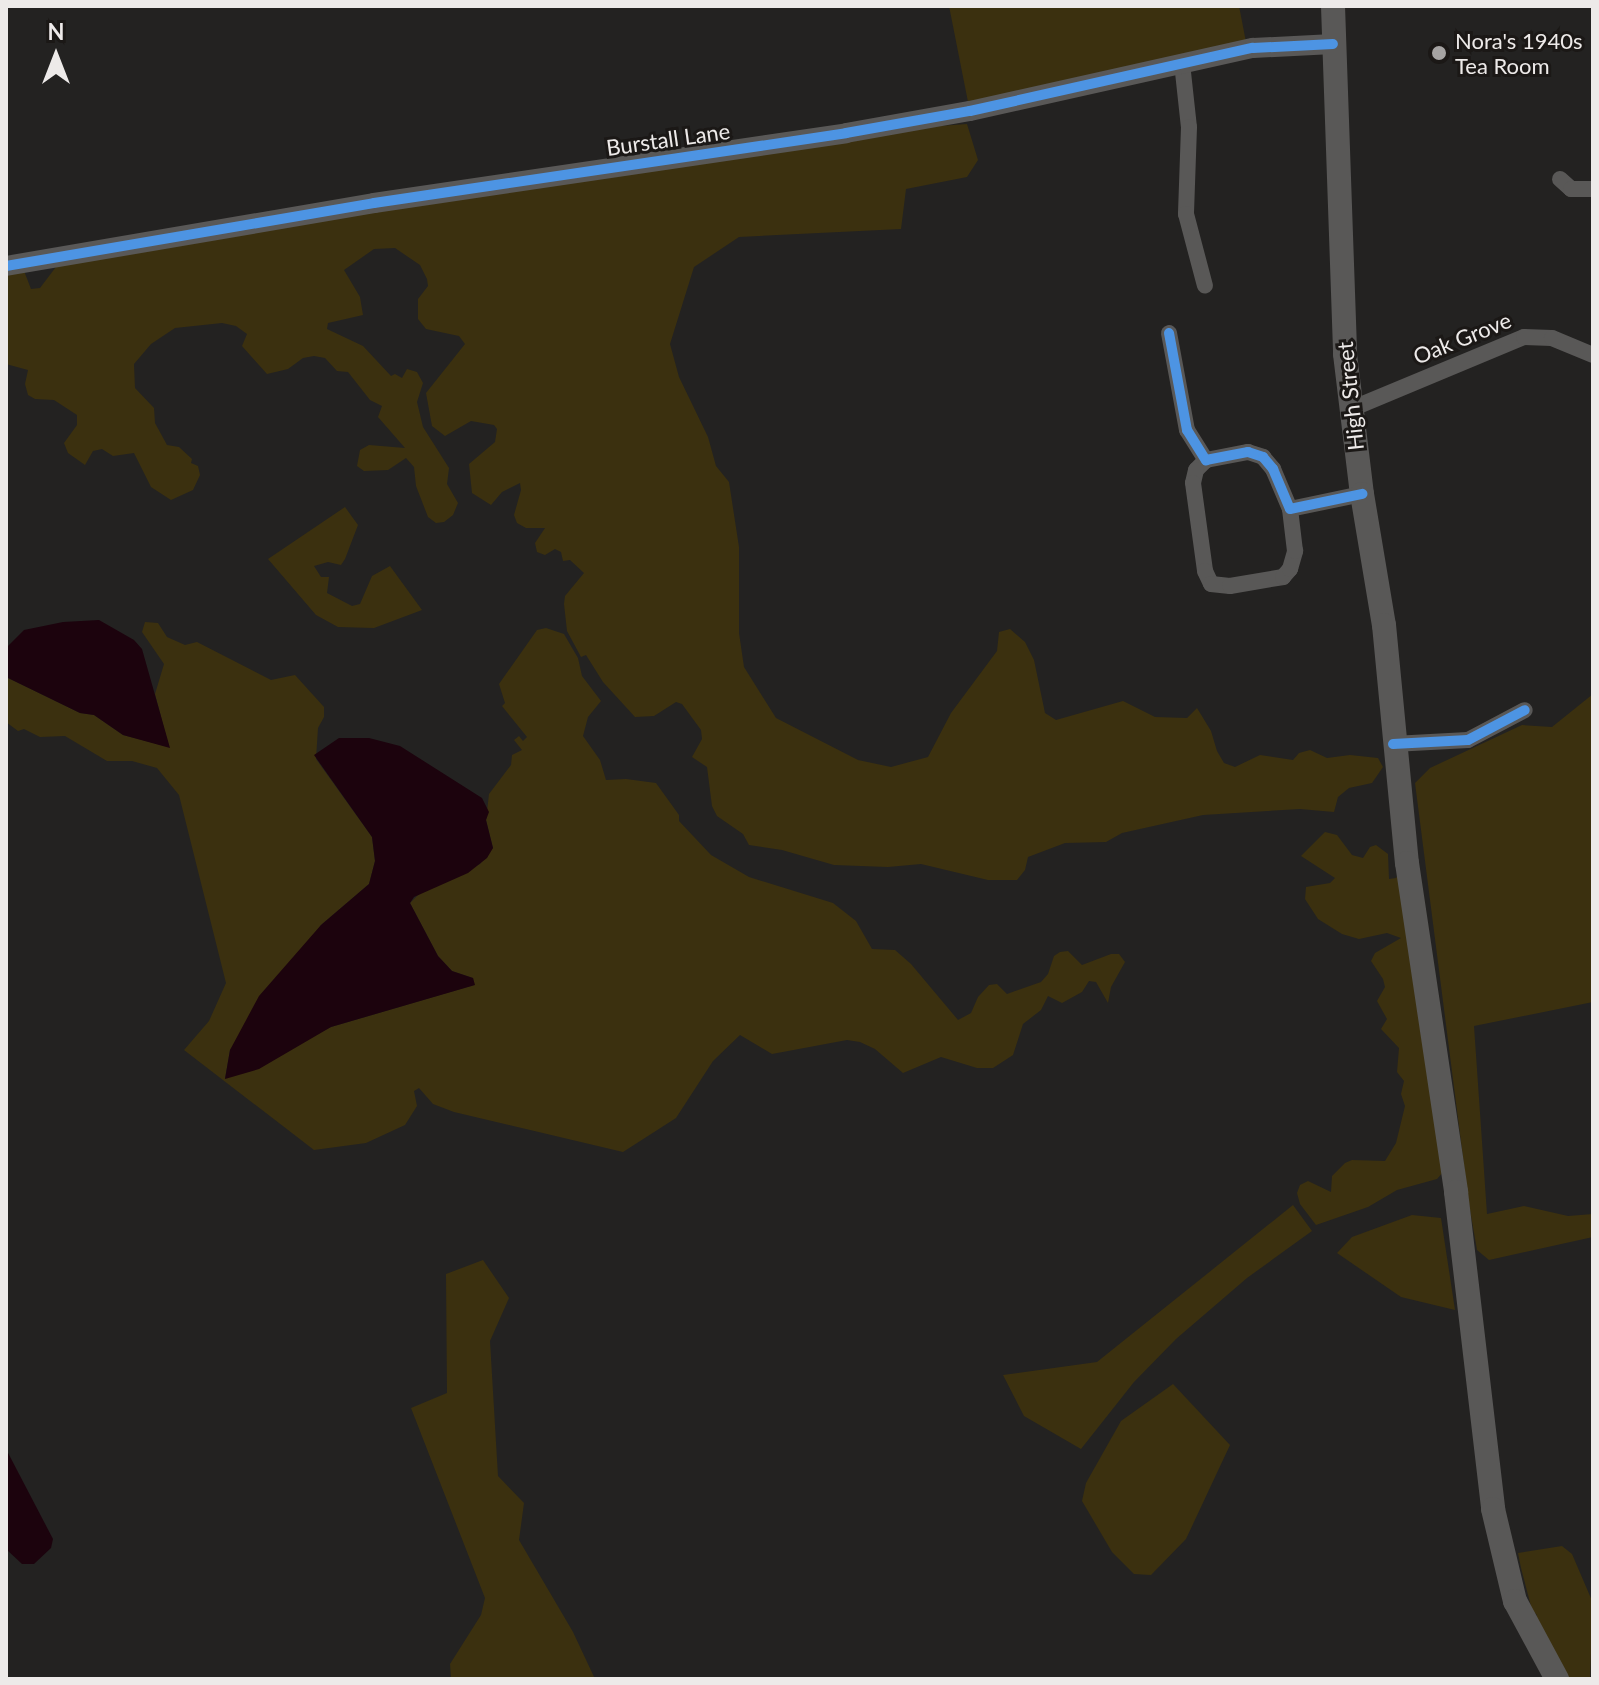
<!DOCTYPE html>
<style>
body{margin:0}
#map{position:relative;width:1599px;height:1685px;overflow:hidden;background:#232221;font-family:Lato,sans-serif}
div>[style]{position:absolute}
.green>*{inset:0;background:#3b300f}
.water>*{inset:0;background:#1c030d}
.minor>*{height:16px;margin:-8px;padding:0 8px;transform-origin:8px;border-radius:8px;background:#595857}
.tertiary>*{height:20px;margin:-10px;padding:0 10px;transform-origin:10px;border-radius:10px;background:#595857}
.secondary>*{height:24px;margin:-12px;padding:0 12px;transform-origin:12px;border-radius:12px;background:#595857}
.cycleway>*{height:10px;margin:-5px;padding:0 5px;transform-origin:5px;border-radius:5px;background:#4d94e3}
.dots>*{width:22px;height:22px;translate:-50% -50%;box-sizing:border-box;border:4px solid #1b1816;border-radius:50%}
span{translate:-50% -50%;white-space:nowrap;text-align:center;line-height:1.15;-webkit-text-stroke:6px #1b1816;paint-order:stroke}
.poi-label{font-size:22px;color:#edeae9}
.left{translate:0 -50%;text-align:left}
.street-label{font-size:22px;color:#edeae9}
.frame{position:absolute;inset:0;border:8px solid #edeae9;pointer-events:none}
.north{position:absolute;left:16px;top:16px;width:80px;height:80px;-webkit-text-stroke:6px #1b1816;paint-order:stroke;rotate:0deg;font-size:22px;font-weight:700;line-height:32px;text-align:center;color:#edeae9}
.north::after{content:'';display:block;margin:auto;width:28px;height:36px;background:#edeae9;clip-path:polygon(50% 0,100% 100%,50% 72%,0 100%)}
</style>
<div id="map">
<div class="green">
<i style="clip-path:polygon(949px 6px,1239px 6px,1246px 42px,969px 107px)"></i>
<i style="clip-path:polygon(967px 124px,978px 160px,967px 177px,906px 189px,901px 229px,739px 237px,694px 267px,670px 344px,679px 377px,708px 437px,716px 466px,729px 482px,739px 547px,739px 633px,744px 667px,776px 718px,858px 760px,891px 767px,928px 757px,951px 713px,997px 651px,999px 632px,1010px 629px,1025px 642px,1034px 660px,1045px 713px,1056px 720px,1123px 701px,1155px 717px,1187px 718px,1197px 708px,1211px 731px,1217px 751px,1224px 763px,1235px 767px,1260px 755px,1293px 760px,1299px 753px,1310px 750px,1327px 758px,1350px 755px,1378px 758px,1383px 767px,1372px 783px,1349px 788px,1338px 797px,1334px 812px,1300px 809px,1203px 815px,1122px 833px,1106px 842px,1065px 843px,1028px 857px,1025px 870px,1017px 880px,988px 880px,921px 864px,888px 867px,834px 865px,782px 850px,749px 845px,743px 834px,717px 816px,712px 806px,707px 767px,692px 757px,702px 739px,701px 730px,682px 704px,676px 702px,654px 716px,635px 717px,603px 682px,586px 655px,581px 657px,567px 631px,564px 604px,565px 596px,584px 573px,570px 560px,563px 561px,561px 552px,555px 549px,545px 555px,537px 552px,535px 543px,545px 528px,526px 528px,517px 523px,514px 515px,521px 490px,520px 483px,502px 492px,491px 505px,472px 493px,469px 464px,495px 442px,497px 429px,494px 425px,471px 421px,445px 436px,432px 426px,426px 393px,465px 344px,459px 336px,426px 329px,418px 319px,418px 299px,428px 286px,427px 279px,420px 265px,395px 248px,374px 249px,344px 270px,360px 297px,363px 315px,328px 323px,327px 329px,363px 346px,391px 376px,395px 374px,402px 378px,407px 369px,417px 372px,423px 383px,417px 402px,423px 427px,449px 468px,447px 484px,458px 503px,453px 515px,444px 522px,436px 523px,428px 517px,416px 486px,414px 467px,406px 458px,388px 470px,364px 471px,357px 466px,360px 450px,369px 445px,405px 448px,378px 417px,382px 406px,370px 400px,348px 372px,337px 371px,325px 358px,314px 356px,303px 358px,288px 369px,267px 374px,242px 346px,247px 334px,236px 326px,222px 323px,175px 328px,151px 344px,134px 364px,135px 388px,154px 408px,155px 423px,167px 445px,179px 447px,192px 459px,191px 463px,198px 466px,200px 475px,193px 490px,171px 500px,151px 487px,134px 453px,113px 456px,102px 449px,93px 451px,85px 465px,68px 453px,64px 443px,77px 425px,77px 415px,54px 400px,35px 399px,28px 395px,25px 384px,28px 370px,6px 364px,6px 266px,21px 263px,31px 289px,40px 288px,65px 255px,846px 133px)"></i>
<i style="clip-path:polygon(345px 507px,358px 525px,345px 559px,341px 565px,328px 562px,314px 566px,321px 577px,329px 577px,327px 593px,352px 606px,360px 604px,372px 576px,390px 566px,422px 610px,374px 628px,338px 627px,316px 615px,268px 559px)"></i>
<i style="clip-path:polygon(145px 622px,158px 623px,167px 637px,185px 645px,197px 642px,271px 680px,295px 675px,324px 707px,324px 717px,318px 728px,316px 759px,372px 837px,375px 861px,369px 884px,321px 925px,230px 1050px,225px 1078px,331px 1027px,474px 985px,473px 978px,452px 971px,438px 956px,410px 903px,419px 894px,480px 864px,493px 848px,486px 820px,489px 794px,511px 765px,512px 755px,522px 750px,514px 740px,519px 736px,523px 741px,527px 737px,502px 706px,505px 703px,499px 684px,537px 630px,546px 628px,564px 634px,578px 658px,582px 676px,601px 701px,588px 717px,583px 736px,600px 760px,606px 780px,626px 779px,656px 783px,679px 815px,679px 821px,711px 855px,749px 877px,833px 903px,856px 921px,872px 949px,895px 950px,911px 964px,958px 1020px,971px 1013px,978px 997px,989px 985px,997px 984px,1007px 994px,1041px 982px,1048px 974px,1054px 956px,1060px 952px,1068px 951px,1082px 965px,1111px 954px,1119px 954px,1125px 962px,1111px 987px,1108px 1003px,1096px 982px,1089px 981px,1082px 992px,1062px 1003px,1048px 996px,1041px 1010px,1023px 1024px,1013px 1055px,993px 1068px,977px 1068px,941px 1057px,903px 1073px,875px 1049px,860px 1042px,847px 1040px,772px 1054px,740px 1035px,713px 1061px,676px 1118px,623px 1152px,454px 1112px,433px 1104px,419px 1088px,414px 1091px,417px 1106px,405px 1125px,366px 1143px,314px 1150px,184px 1050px,209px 1021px,226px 983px,179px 795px,157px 768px,132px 761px,107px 761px,65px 736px,40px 737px,24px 729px,18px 731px,6px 722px,6px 677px,80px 713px,94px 715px,123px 735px,169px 747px,155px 694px,164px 664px,142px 632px)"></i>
<i style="clip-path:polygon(1593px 694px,1593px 1002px,1474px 1026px,1487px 1214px,1524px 1206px,1568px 1216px,1593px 1214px,1593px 1237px,1489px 1260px,1477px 1250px,1469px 1204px,1415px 783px,1430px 768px,1522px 725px,1552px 727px)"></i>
<i style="clip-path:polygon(1325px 832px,1337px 835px,1352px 855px,1363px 858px,1370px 847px,1376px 845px,1388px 854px,1389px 879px,1396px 878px,1400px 871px,1445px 1170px,1437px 1179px,1397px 1190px,1368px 1207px,1316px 1225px,1300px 1204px,1297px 1193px,1300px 1185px,1308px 1181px,1331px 1192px,1332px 1176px,1345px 1163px,1352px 1160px,1385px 1161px,1396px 1143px,1405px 1106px,1401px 1094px,1404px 1081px,1397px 1072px,1399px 1048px,1381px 1029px,1387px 1019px,1377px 1001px,1385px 987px,1383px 979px,1371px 961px,1375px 953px,1401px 938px,1387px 933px,1359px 939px,1342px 934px,1318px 919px,1305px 899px,1306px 887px,1330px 883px,1335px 878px,1301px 856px)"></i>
<i style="clip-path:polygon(1293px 1205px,1312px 1231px,1247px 1278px,1176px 1339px,1134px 1382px,1081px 1449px,1024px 1416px,1003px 1375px,1097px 1362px)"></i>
<i style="clip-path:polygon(1412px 1215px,1441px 1218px,1455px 1310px,1401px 1297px,1337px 1253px,1352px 1237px)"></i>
<i style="clip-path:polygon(483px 1260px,509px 1298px,490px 1341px,498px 1476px,524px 1503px,519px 1540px,573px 1632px,595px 1679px,451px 1678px,450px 1664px,481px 1615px,485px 1598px,411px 1408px,447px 1393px,446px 1274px)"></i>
<i style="clip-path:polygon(1173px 1384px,1230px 1445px,1186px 1539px,1151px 1575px,1134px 1574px,1112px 1552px,1082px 1501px,1086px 1483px,1121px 1421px)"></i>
<i style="clip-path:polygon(1562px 1546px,1572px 1554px,1593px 1603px,1590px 1679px,1566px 1679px,1534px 1620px,1537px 1615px,1532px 1610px,1521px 1568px,1518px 1553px)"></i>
</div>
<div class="water">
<i style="clip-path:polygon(99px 620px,134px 640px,142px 649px,170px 748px,123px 735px,94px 715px,80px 713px,6px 677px,6px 648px,24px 630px,63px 622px)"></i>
<i style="clip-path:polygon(339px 738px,369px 738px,400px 746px,482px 798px,489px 812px,486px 820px,493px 848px,487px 858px,468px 873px,414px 897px,410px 903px,438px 956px,452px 971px,473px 978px,475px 985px,331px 1027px,259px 1069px,225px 1079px,230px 1050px,259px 996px,321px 925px,369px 884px,375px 861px,372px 837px,314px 755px)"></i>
<i style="clip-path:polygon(6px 1449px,53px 1539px,51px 1548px,34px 1564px,22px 1564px,6px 1549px)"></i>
</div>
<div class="minor">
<i style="left:1182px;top:63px;width:64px;rotate:83.8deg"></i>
<i style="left:1189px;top:127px;width:87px;rotate:92deg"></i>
<i style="left:1186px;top:214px;width:74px;rotate:75.2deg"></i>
<i style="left:1560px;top:179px;width:15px;rotate:42deg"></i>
<i style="left:1571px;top:189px;width:22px"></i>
<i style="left:1169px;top:333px;width:99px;rotate:79.5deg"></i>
<i style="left:1187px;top:430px;width:36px;rotate:58deg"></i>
<i style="left:1206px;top:460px;width:43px;rotate:-10.8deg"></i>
<i style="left:1248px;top:452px;width:16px;rotate:18deg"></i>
<i style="left:1263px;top:457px;width:16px;rotate:50deg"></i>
<i style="left:1273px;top:469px;width:43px;rotate:67deg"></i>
<i style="left:1290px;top:509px;width:74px;rotate:-11.8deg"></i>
<i style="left:1351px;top:409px;width:187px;rotate:-22.6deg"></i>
<i style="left:1524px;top:337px;width:28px;rotate:2deg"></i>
<i style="left:1552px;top:338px;width:44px;rotate:22.5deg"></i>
<i style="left:1206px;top:460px;width:14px;rotate:135deg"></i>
<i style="left:1196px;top:470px;width:13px;rotate:103deg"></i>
<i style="left:1193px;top:483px;width:89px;rotate:82.2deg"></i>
<i style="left:1205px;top:571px;width:14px;rotate:65deg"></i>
<i style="left:1211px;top:584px;width:19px;rotate:6deg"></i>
<i style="left:1230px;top:586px;width:54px;rotate:-9.6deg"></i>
<i style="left:1283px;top:577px;width:11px;rotate:-49deg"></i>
<i style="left:1290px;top:569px;width:19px;rotate:-74deg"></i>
<i style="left:1295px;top:551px;width:42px;rotate:-96.8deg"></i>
<i style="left:1393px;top:744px;width:75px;rotate:-3.1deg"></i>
<i style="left:1468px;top:740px;width:64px;rotate:-27.8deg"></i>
</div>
<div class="tertiary">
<i style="left:6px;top:266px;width:373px;rotate:-9.7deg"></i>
<i style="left:374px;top:203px;width:477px;rotate:-8.4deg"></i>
<i style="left:846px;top:133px;width:126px;rotate:-10.1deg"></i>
<i style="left:970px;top:111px;width:290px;rotate:-12.6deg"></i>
<i style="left:1253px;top:48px;width:80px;rotate:-2.9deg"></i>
</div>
<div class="secondary">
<i style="left:1333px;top:6px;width:348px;rotate:88deg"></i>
<i style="left:1345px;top:354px;width:141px;rotate:83.1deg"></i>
<i style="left:1362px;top:494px;width:133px;rotate:80.5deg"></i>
<i style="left:1384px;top:625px;width:239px;rotate:84.5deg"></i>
<i style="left:1407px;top:863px;width:333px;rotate:81.5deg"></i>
<i style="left:1456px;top:1192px;width:319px;rotate:83.3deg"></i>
<i style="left:1493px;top:1509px;width:95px;rotate:76.6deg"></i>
<i style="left:1515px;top:1601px;width:89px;rotate:61.7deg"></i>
</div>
<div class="cycleway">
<i style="left:6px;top:266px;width:373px;rotate:-9.7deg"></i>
<i style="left:374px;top:203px;width:477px;rotate:-8.4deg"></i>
<i style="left:846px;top:133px;width:126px;rotate:-10.1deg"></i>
<i style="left:970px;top:111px;width:290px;rotate:-12.6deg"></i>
<i style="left:1253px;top:48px;width:80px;rotate:-2.9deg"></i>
<i style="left:1169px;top:333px;width:99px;rotate:79.5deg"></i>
<i style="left:1187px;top:430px;width:36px;rotate:58deg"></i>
<i style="left:1206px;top:460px;width:43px;rotate:-10.8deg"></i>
<i style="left:1248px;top:452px;width:16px;rotate:18deg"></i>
<i style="left:1263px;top:457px;width:16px;rotate:50deg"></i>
<i style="left:1273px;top:469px;width:43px;rotate:67deg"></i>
<i style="left:1290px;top:509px;width:74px;rotate:-11.8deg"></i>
<i style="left:1393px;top:744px;width:75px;rotate:-3.1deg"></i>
<i style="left:1468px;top:740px;width:64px;rotate:-27.8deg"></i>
</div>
<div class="dots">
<i style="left:1439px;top:53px;background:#a6a4a3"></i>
</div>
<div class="poi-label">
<span class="left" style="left:1455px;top:53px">Nora's 1940s<br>Tea Room</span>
</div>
<div class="street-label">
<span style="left:668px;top:139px;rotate:-8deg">Burstall Lane</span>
<span style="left:1462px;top:338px;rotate:-22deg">Oak Grove</span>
<span style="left:1350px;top:396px;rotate:-96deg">High Street</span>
</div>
<div class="frame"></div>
<div class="north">N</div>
</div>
